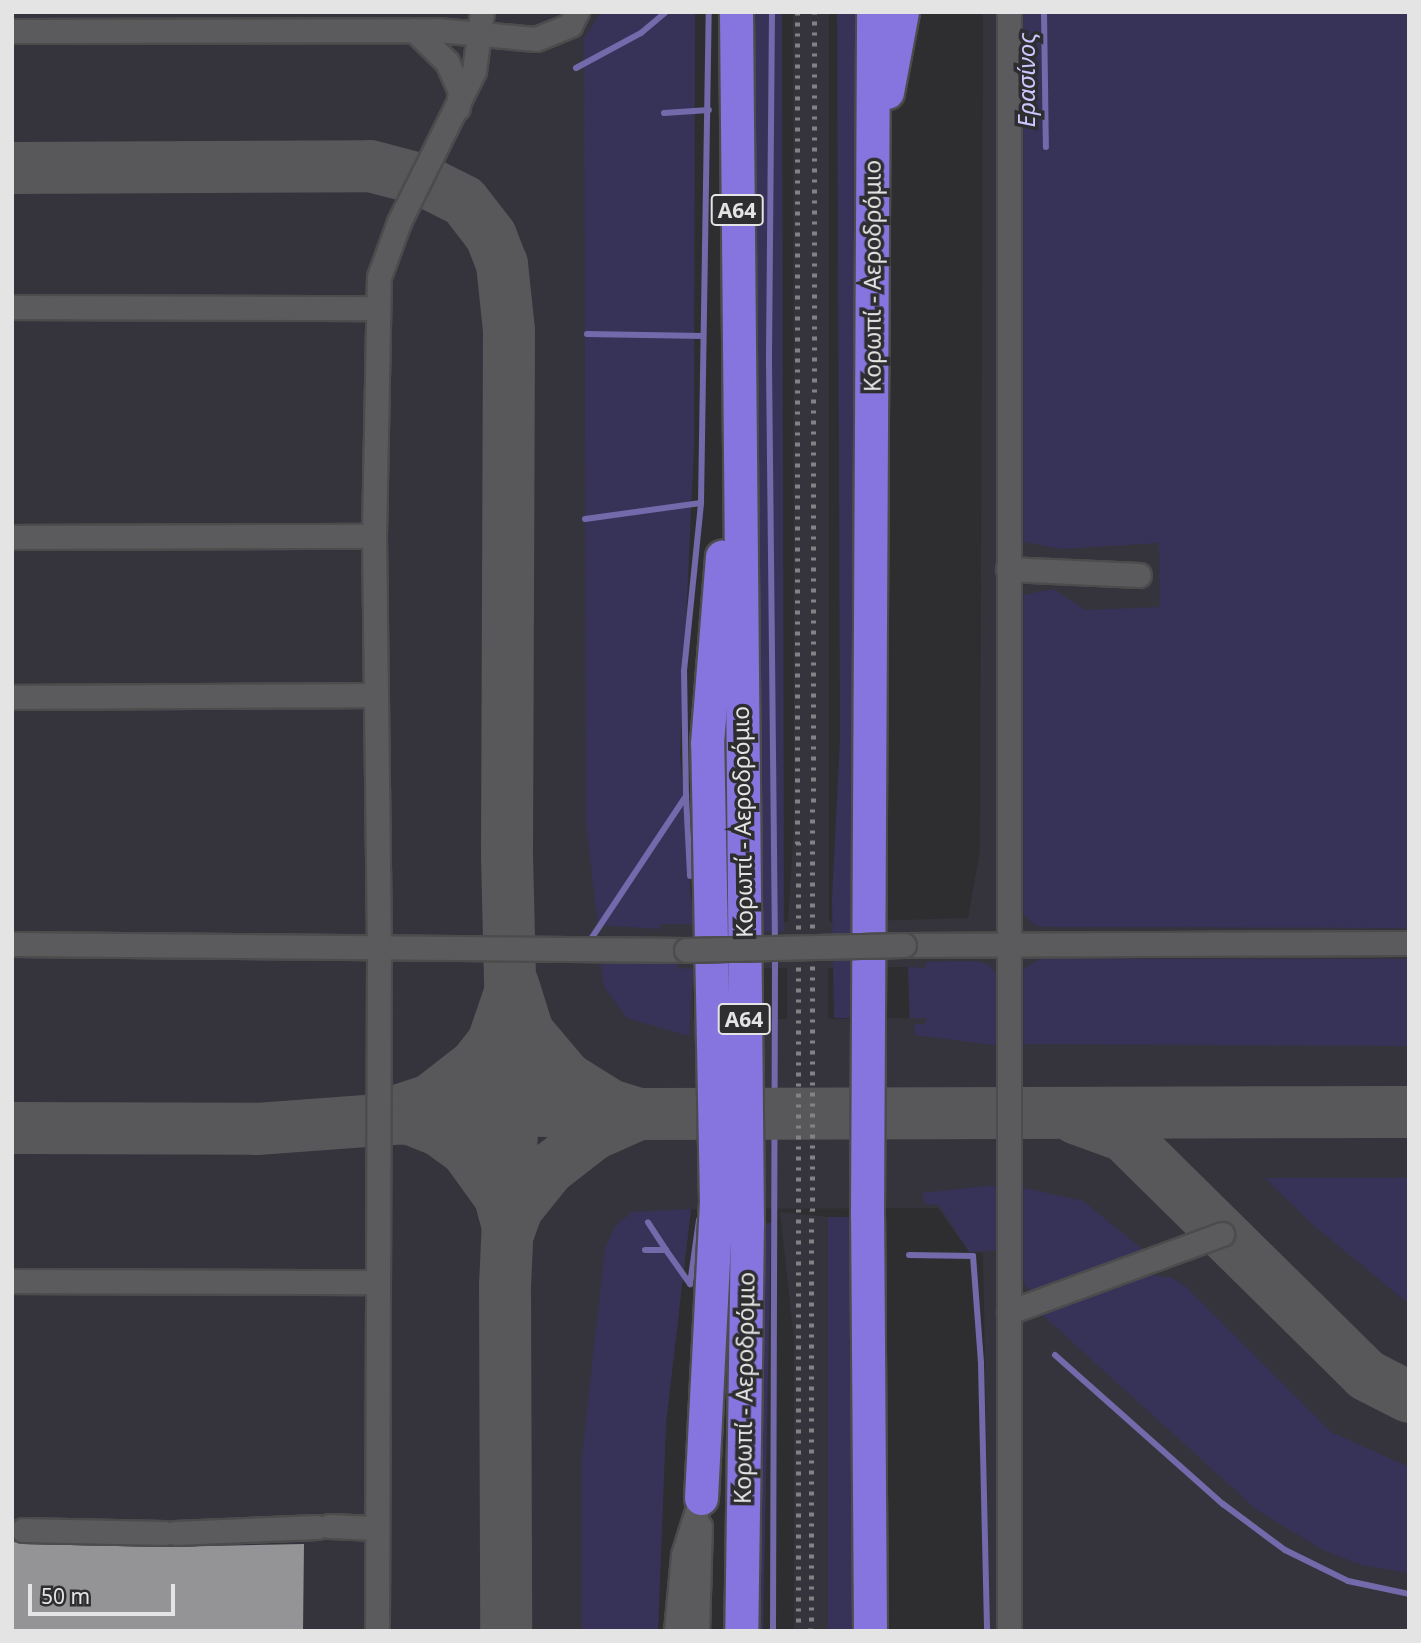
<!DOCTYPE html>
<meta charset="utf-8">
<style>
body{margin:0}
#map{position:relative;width:1421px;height:1643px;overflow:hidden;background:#2e2e30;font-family:"Noto Sans",sans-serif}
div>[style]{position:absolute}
.built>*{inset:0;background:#35343d}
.green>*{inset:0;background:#373258}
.stream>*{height:6px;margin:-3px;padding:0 3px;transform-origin:3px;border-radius:3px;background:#726aaa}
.taxiway>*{height:52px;margin:-26px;padding:0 26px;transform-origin:26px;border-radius:26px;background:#58585a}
.building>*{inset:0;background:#949497}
.roads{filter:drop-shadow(2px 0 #4c4c4d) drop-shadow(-2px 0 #4c4c4d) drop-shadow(0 2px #4c4c4d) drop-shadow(0 -2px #4c4c4d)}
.minor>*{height:23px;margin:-11.5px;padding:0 11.5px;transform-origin:11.5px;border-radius:11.5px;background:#5b5b5e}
.highway>*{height:33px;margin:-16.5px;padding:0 16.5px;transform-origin:16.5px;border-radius:16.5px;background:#8675df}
.rail>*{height:5px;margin-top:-2.5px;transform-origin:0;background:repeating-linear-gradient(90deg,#828284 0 3.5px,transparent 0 10.5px)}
.bridges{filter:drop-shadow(2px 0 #4c4c4d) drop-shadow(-2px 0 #4c4c4d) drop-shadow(0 2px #4c4c4d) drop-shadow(0 -2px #4c4c4d)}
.minor-bridge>*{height:23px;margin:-11.5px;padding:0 11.5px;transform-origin:11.5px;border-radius:11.5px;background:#5b5b5e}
span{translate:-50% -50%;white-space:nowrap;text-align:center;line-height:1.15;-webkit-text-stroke:7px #2e2e30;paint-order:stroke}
.shield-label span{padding:2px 5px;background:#2e2e30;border:2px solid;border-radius:5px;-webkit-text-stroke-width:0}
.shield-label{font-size:21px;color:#e4e4e5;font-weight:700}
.street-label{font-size:23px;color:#e4e4e5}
.water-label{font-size:24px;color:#ccc7ff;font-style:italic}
.frame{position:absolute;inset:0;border:14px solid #e4e4e5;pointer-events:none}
.scale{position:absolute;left:28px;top:1584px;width:147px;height:32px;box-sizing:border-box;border:4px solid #e4e4e5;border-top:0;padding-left:9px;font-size:21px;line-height:24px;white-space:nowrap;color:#e4e4e5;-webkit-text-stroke:5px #2e2e30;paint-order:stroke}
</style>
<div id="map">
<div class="built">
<i style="clip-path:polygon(evenodd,12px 12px,657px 12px,654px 533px,694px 924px,788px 922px,794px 824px,793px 12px,829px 12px,829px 922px,968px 918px,980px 851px,983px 12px,1409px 12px,1409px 1631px,990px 1631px,983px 1253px,969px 1252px,938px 1208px,691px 1209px,666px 1423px,658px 1631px,12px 1631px,12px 12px,908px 967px,909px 1018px,828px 1019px,828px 968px,908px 967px,12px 12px,787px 968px,787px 1019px,693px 1020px,693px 969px,787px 968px)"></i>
<i style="clip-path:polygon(780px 1212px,828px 1217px,828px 1631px,794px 1631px,794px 1339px)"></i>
</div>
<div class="green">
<i style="clip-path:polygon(601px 12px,695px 12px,694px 446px,680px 754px,693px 924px,661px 924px,660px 929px,598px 925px,586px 823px,584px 39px)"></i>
<i style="clip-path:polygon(753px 12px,782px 12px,784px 932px,760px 931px)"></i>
<i style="clip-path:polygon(837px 12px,858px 12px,851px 1018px,834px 1018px,832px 900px,840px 738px)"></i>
<i style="clip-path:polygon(1017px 12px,1409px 12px,1409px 928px,1047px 927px,1036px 926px,1022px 913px,1018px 903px,1014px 597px,1053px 589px,1085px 610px,1160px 607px,1159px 543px,1061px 549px,1015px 540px)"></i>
<i style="clip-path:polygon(1040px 959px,1409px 959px,1409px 1046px,1018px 1044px,1017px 984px,1021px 970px)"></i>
<i style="clip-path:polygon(600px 960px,677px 962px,677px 968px,693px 969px,689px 1036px,627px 1018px,604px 987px)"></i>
<i style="clip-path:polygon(974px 961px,989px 965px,1002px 981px,1002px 1046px,914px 1035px,915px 1024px,926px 1024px,926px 1018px,910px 1018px,908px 967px,925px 968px,927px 962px)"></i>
<i style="clip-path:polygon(1265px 1178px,1409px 1178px,1409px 1304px,1312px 1224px)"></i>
<i style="clip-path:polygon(987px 1186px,1020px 1187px,1083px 1201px,1148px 1254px,1036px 1291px,1027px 1288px,1005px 1250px,969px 1252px,939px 1205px,925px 1204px,922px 1193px)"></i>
<i style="clip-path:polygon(691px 1209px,666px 1423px,658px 1631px,582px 1631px,582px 1457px,605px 1249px,616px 1224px,633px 1212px)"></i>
<i style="clip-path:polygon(828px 1217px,854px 1217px,859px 1631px,828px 1631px)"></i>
<i style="clip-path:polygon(771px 1223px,763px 1631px,752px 1631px,759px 1224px)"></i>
<i style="clip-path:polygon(1149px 1275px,1172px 1278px,1185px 1286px,1331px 1432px,1409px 1467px,1409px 1573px,1362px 1565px,1323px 1550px,1257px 1510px,1036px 1309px)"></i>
</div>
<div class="stream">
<i style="left:772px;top:12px;width:351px;rotate:90.5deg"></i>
<i style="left:769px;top:363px;width:580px;rotate:89.41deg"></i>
<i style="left:1044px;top:12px;width:135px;rotate:89.2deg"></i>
<i style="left:576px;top:68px;width:74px;rotate:-28.3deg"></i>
<i style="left:641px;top:33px;width:33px;rotate:-40deg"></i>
<i style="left:664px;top:113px;width:45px;rotate:-3.8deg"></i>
<i style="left:587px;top:334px;width:116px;rotate:1deg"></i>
<i style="left:585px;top:519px;width:117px;rotate:-7.9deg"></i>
<i style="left:686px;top:796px;width:125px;rotate:-90.9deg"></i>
<i style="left:684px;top:671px;width:169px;rotate:-84.2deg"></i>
<i style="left:701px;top:503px;width:491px;rotate:-89.1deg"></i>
<i style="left:591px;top:939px;width:172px;rotate:-56.4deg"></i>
<i style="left:686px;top:796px;width:80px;rotate:87.1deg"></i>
<i style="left:645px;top:1250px;width:21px"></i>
<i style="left:666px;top:1250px;width:33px;rotate:-123deg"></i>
<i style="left:666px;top:1250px;width:42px;rotate:54.8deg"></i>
<i style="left:690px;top:1284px;width:65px;rotate:-82deg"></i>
<i style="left:909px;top:1255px;width:64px;rotate:0.9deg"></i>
<i style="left:973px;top:1256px;width:107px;rotate:85.7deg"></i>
<i style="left:981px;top:1363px;width:268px;rotate:88.7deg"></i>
<i style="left:1055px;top:1355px;width:225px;rotate:41.6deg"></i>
<i style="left:1223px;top:1504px;width:77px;rotate:36.6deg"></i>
<i style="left:1285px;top:1550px;width:70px;rotate:26.2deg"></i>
<i style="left:1348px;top:1581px;width:62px;rotate:12deg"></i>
<i style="left:773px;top:1631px;width:677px;rotate:-89.83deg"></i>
</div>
<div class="taxiway">
<i style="left:12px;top:168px;width:358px;rotate:-0.3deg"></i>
<i style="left:370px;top:166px;width:52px;rotate:14.6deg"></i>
<i style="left:420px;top:179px;width:49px;rotate:26.6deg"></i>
<i style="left:464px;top:201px;width:44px;rotate:52.4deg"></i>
<i style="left:491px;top:236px;width:30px;rotate:69deg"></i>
<i style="left:502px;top:264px;width:67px;rotate:84deg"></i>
<i style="left:509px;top:331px;width:525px;rotate:90.22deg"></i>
<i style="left:507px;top:856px;width:254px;rotate:88.6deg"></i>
<i style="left:513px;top:1110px;width:174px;rotate:92.6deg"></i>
<i style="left:505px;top:1284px;width:347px;rotate:89.8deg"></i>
<i style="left:513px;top:984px;width:50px;rotate:72.6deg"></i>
<i style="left:528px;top:1032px;width:60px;rotate:49.7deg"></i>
<i style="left:567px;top:1078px;width:51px;rotate:32.1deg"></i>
<i style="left:610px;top:1105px;width:30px;rotate:17deg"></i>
<i style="left:639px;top:1114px;width:49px;rotate:156deg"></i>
<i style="left:594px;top:1134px;width:57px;rotate:142.1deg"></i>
<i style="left:549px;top:1169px;width:51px;rotate:128.7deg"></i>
<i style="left:517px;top:1209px;width:23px;rotate:110deg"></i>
<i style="left:509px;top:1231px;width:35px;rotate:-105deg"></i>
<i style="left:500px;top:1197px;width:58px;rotate:-125.9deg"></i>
<i style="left:466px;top:1150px;width:32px;rotate:-144deg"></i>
<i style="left:440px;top:1131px;width:31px;rotate:-158deg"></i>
<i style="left:411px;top:1119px;width:32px;rotate:-176deg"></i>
<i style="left:379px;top:1117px;width:54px;rotate:-18.4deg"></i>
<i style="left:430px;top:1100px;width:57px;rotate:-37.9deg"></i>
<i style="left:475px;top:1065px;width:29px;rotate:-52deg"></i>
<i style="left:493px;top:1042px;width:61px;rotate:-71deg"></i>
<i style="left:1075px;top:1118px;width:52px;rotate:20.2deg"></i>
<i style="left:1124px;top:1136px;width:340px;rotate:44.6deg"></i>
<i style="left:1366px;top:1375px;width:48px;rotate:27.1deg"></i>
<i style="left:12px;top:1128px;width:245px;rotate:0.2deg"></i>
<i style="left:257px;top:1129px;width:257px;rotate:-4.2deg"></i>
<i style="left:513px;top:1110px;width:126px;rotate:1.8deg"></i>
<i style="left:639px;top:1114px;width:770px;rotate:-0.15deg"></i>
</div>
<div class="building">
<i style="clip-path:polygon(12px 1542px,164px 1547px,304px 1544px,303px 1631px,12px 1631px)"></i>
</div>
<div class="roads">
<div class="minor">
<i style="left:1009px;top:12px;width:1300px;rotate:90deg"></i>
<i style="left:1009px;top:1312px;width:227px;rotate:-20.1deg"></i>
<i style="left:414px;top:30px;width:46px;rotate:44.1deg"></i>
<i style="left:447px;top:62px;width:32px;rotate:66deg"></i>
<i style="left:460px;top:91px;width:17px;rotate:97deg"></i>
<i style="left:12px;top:31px;width:425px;rotate:-0.1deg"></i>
<i style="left:437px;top:30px;width:99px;rotate:5.2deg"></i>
<i style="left:536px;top:39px;width:37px;rotate:-22deg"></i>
<i style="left:570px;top:25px;width:15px;rotate:-62deg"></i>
<i style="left:12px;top:307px;width:366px;rotate:0.2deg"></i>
<i style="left:12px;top:537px;width:362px;rotate:-0.2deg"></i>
<i style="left:1008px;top:569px;width:131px;rotate:2.6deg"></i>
<i style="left:12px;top:697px;width:362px;rotate:-0.3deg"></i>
<i style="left:12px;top:944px;width:674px;rotate:0.51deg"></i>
<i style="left:904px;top:945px;width:505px;rotate:-0.23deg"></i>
<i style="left:12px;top:1281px;width:363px;rotate:0.2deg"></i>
<i style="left:329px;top:1526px;width:47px;rotate:2.4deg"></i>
<i style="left:23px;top:1530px;width:141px;rotate:1.2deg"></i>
<i style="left:175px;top:1533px;width:142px;rotate:-2.4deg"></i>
<i style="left:377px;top:1631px;width:687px;rotate:-89.83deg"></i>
<i style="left:379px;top:944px;width:408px;rotate:-90.7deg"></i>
<i style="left:374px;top:536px;width:259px;rotate:-88.9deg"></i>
<i style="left:379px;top:277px;width:59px;rotate:-70deg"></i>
<i style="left:399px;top:222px;width:169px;rotate:-63.6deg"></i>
<i style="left:474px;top:71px;width:60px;rotate:-82.3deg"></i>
<i style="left:676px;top:1631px;width:76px;rotate:-84.7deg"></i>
<i style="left:683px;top:1555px;width:60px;rotate:-72.5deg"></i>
<i style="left:697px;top:1631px;width:105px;rotate:-88.4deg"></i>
<i style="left:1009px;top:1631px;width:319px;rotate:-90deg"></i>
</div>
<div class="highway">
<i style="left:736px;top:12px;width:1210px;rotate:89.48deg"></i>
<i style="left:747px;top:1222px;width:409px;rotate:90.8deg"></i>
<i style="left:887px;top:92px;width:81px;rotate:-79.4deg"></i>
<i style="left:701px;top:1498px;width:297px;rotate:-87.1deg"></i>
<i style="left:716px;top:1201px;width:458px;rotate:-91.1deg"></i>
<i style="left:707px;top:743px;width:187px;rotate:-85.4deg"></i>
<i style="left:870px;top:1631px;width:415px;rotate:-90.4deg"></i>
<i style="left:867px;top:1216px;width:1204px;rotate:-89.71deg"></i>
</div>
</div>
<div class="rail">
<i style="left:797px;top:12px;width:1619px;rotate:89.93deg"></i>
<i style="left:811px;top:1631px;width:1619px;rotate:-89.86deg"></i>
</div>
<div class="bridges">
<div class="minor-bridge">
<i style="left:686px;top:950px;width:218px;rotate:-1.3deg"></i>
</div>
</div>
<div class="shield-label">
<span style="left:737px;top:210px">Α64</span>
<span style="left:744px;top:1019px">Α64</span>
</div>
<div class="street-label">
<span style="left:872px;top:276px;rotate:-90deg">Κορωπί - Αεροδρόμιο</span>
<span style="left:742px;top:822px;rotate:-91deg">Κορωπί - Αεροδρόμιο</span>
<span style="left:744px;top:1388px;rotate:-89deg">Κορωπί - Αεροδρόμιο</span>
</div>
<div class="water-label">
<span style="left:1026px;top:80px;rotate:-90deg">Ερασίνος</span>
</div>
<div class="frame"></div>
<div class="scale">50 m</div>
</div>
